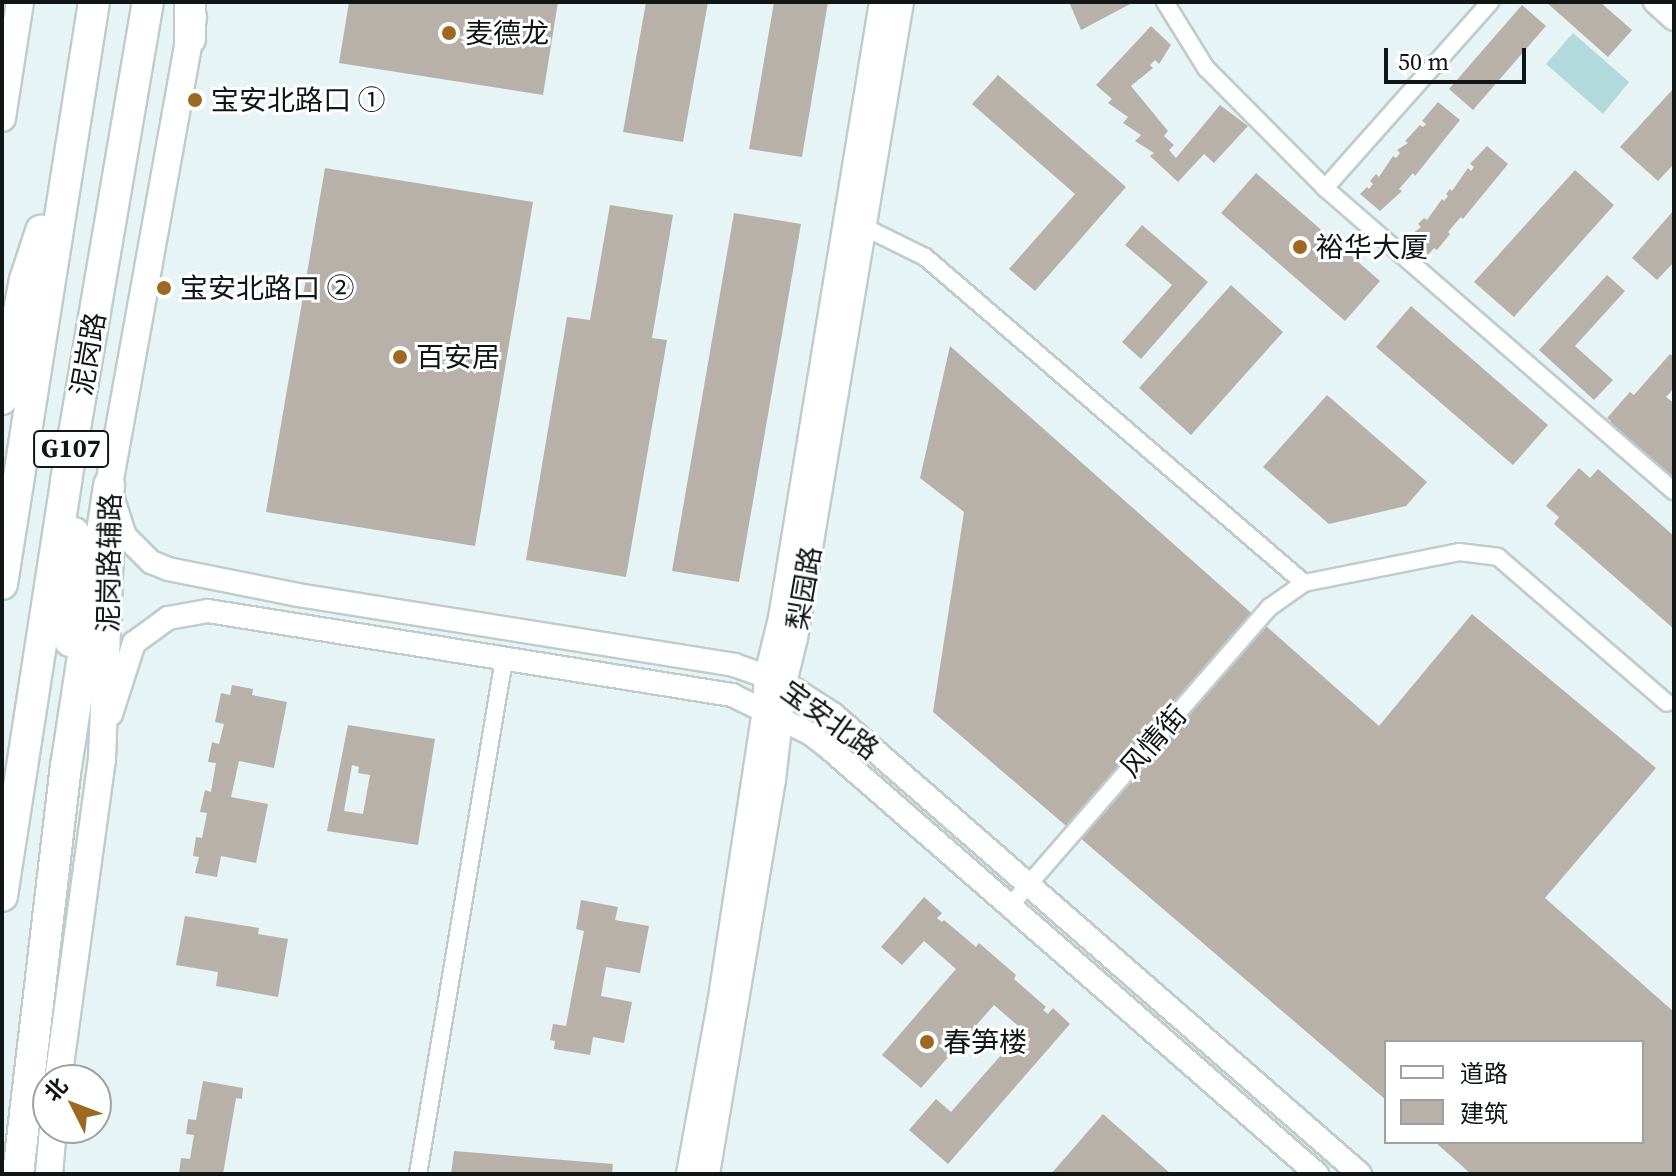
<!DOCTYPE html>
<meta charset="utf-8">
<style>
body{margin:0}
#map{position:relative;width:1676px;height:1176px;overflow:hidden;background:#e7f4f5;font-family:"Source Serif 4","Noto Sans SC",serif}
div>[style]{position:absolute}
.green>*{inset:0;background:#b2d9dc}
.building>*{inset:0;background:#b8b1a9}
.roads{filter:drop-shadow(2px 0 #bfcccd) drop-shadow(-2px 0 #bfcccd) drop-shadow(0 2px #bfcccd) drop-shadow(0 -2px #bfcccd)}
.street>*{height:16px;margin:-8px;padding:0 8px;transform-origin:8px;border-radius:8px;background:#fff}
.secondary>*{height:22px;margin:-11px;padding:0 11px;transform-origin:11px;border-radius:11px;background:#fff}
.primary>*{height:26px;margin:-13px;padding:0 13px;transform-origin:13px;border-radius:13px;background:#fff}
.highway>*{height:30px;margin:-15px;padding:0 15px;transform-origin:15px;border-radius:15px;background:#fff}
.dots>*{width:22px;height:22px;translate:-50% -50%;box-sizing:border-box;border:4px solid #fff;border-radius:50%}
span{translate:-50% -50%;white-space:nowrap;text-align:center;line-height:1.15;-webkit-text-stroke:6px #fff;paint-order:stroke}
.shield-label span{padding:2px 6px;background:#fff;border:2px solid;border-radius:6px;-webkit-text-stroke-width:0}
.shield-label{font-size:26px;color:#101515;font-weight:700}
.poi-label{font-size:28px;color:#101515}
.left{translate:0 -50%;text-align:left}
.street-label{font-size:28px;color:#101515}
.frame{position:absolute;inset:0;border:4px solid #101515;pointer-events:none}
.legend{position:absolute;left:1384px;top:1040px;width:260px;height:104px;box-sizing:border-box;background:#fff;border:2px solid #9fa1a1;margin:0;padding:10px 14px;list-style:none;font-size:24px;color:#101515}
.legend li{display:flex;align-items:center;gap:16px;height:40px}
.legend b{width:40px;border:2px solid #9fa1a1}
.north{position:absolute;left:32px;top:1064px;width:80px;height:80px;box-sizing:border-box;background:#fff;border:2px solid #9fa1a1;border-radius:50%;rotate:312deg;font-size:22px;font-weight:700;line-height:32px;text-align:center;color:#101515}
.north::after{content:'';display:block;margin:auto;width:28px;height:36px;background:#9d6921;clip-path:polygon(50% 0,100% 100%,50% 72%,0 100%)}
.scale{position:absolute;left:1384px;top:48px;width:142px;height:36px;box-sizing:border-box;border:4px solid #101515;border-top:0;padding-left:10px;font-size:24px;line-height:28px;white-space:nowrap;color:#101515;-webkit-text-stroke:6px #fff;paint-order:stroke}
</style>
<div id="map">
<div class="green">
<i style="clip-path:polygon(1573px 33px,1629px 82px,1603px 114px,1546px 64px)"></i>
</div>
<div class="building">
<i style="clip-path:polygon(349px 2px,558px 2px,543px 95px,339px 63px)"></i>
<i style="clip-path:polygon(646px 2px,708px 2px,683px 142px,623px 132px)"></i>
<i style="clip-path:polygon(774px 2px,828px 2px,802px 157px,749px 149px)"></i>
<i style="clip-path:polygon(1069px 2px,1134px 2px,1081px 30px)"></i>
<i style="clip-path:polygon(1546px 2px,1600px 2px,1632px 30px,1608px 57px)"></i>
<i style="clip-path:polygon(1522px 5px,1546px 26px,1473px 110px,1449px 89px)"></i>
<i style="clip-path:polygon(1151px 26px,1171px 45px,1159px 64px,1155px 60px,1150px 65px,1153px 68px,1131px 86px,1168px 131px,1164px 136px,1174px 145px,1169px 150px,1176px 158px,1220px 105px,1248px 126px,1214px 163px,1204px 154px,1178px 182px,1150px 156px,1154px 153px,1135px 141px,1141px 135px,1123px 123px,1128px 117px,1108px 103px,1112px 99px,1096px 85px)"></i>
<i style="clip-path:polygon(998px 75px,1126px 187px,1035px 291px,1009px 269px,1075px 194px,972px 104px)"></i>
<i style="clip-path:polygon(1674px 88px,1674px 164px,1658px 181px,1620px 147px)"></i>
<i style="clip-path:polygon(1438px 102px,1460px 120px,1415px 176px,1413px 173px,1399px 189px,1402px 191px,1380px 211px,1360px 194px,1367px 187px,1369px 189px,1373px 184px,1370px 181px,1376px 174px,1379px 177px,1393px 156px,1396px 158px,1400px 153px,1397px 150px,1408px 143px,1405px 141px,1420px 125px,1423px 127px,1426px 124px,1422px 121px)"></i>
<i style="clip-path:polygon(1487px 146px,1508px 164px,1463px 219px,1461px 217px,1448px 232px,1450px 234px,1437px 250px,1434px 248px,1428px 255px,1408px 237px,1421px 227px,1418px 224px,1424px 218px,1427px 220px,1442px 199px,1444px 201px,1448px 196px,1446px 194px,1450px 189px,1452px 191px,1468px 168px,1471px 171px,1474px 167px,1470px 164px)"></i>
<i style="clip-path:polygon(325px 168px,533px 202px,475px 546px,266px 512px)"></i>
<i style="clip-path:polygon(1575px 170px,1614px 205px,1514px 317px,1474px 282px)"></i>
<i style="clip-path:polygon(1256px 173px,1380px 281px,1345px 321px,1221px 213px)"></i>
<i style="clip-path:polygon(610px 205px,673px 215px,652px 338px,667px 340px,626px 577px,526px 560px,567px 317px,590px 320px)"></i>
<i style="clip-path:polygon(1674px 210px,1674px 262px,1657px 280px,1632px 258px)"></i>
<i style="clip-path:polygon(734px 213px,801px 224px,739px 582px,672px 571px)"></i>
<i style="clip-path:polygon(1142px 225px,1208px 282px,1141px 359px,1122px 342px,1172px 285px,1125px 245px)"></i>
<i style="clip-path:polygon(1607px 275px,1625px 291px,1575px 346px,1613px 380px,1594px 400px,1539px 350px)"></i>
<i style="clip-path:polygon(1231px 285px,1283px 332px,1191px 435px,1139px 388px)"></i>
<i style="clip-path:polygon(1411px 306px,1548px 425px,1513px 465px,1376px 347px)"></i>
<i style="clip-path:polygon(950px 346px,1379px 726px,1472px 614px,1656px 768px,1545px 898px,1674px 1012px,1674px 1174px,1471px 1174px,1435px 1142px,1642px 1142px,1642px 1042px,1386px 1042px,1386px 1100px,933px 712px,964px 512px,920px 478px)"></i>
<i style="clip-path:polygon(1670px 354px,1674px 357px,1674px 388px,1666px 397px,1674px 403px,1674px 484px,1608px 425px,1611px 421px,1607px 418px,1630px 392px,1634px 395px)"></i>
<i style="clip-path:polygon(1327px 395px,1427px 482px,1406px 506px,1329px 524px,1263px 467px)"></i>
<i style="clip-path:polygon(1579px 468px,1590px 478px,1598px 469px,1674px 536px,1674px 629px,1554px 524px,1559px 517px,1546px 506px)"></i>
<i style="clip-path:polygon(232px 685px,253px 689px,252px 695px,287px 702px,274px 768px,239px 761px,231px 797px,268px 804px,256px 863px,221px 856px,217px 877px,195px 873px,199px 857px,193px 856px,196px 837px,202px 838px,207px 813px,200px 812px,205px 790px,211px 792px,216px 763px,208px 762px,212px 742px,219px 744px,224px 724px,215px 722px,221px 693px,230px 695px)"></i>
<i style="clip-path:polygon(evenodd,348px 725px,435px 739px,418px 845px,327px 831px,348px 725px,352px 765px,359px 767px,358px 773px,370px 775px,363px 814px,344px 811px,352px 765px)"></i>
<i style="clip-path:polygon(924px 897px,942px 913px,937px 918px,942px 922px,944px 920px,976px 947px,979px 943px,1016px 975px,1014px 979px,1046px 1007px,1043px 1010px,1048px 1014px,1053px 1008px,1070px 1024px,948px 1164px,909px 1130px,936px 1099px,951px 1112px,1023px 1030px,994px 1005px,921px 1088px,882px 1055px,956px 969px,924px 941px,902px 965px,881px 947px)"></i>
<i style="clip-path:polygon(581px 900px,618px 907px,615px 920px,649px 926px,640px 973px,606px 967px,601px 996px,632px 1002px,624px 1043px,593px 1037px,590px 1055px,554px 1049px,555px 1041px,550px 1040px,553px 1024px,566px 1026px,584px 931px,576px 929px)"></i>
<i style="clip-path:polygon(185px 916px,259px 928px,258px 934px,288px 939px,278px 997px,216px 986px,218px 972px,176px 965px)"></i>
<i style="clip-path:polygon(203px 1081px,243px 1088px,242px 1099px,236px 1098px,223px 1174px,179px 1173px,181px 1158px,190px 1159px,194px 1135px,186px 1134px,188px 1119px,196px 1120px)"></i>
<i style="clip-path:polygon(1103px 1114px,1171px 1174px,1051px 1174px)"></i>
<i style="clip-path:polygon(454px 1151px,613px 1164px,612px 1174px,451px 1174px)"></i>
</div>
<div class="roads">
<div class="street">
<i style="left:1165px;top:2px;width:78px;rotate:58.2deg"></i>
<i style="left:1206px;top:68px;width:169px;rotate:45.2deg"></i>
<i style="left:1325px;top:188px;width:462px;rotate:41deg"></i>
<i style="left:1325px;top:188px;width:249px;rotate:-48.4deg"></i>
<i style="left:854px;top:226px;width:10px;rotate:6deg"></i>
<i style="left:864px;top:227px;width:68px;rotate:26.2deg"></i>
<i style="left:925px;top:257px;width:500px;rotate:40.7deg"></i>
<i style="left:1304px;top:583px;width:158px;rotate:-11.3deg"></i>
<i style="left:1459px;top:552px;width:39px;rotate:7deg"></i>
<i style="left:1498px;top:557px;width:223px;rotate:40.8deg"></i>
<i style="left:1009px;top:907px;width:398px;rotate:-49deg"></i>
<i style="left:1270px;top:607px;width:42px;rotate:-35.2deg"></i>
<i style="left:418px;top:1174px;width:522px;rotate:-80.52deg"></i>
</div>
<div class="secondary">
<i style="left:1655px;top:2px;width:25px;rotate:42deg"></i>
<i style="left:112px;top:496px;width:42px;rotate:72deg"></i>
<i style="left:125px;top:536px;width:37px;rotate:45deg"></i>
<i style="left:151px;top:562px;width:18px;rotate:22deg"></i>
<i style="left:168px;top:569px;width:133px;rotate:11.3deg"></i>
<i style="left:298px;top:595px;width:442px;rotate:9.1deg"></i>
<i style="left:734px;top:665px;width:54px;rotate:19.4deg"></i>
<i style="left:785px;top:683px;width:59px;rotate:33.1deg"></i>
<i style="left:834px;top:715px;width:698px;rotate:41.11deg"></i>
<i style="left:111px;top:714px;width:75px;rotate:-72.1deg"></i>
<i style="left:134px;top:643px;width:42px;rotate:-36.3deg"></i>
<i style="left:168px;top:618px;width:41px;rotate:-9.9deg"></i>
<i style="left:208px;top:611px;width:531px;rotate:9.11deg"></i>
<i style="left:732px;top:695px;width:88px;rotate:26.3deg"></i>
<i style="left:811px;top:734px;width:23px;rotate:38deg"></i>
<i style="left:829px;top:748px;width:648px;rotate:41.12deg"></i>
<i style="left:688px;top:1174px;width:173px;rotate:-79.7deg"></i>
<i style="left:719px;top:1004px;width:297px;rotate:-81.3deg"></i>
<i style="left:764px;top:710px;width:35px;rotate:-87deg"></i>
<i style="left:766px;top:675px;width:59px;rotate:-76.2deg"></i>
<i style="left:780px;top:618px;width:624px;rotate:-80.69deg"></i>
<i style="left:708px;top:1174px;width:399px;rotate:-80.5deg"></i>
<i style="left:774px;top:780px;width:98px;rotate:-83.5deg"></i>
<i style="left:785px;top:683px;width:46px;rotate:-76.3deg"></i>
<i style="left:796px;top:638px;width:645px;rotate:-80.54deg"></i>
</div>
<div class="primary">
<i style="left:2px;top:118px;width:117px;rotate:-81.2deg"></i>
<i style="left:110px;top:503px;width:18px;rotate:-93deg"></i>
<i style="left:109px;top:485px;width:475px;rotate:-79.8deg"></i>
<i style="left:58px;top:1080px;width:324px;rotate:-82.2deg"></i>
<i style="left:102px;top:759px;width:213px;rotate:-87.8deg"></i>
<i style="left:49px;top:1174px;width:46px;rotate:-85deg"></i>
</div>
<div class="highway">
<i style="left:190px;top:39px;width:37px;rotate:-90deg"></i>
<i style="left:2px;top:399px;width:121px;rotate:-79.1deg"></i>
<i style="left:25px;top:280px;width:52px;rotate:-71.9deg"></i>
<i style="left:2px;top:584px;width:589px;rotate:-81.02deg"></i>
<i style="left:70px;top:641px;width:108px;rotate:-87.9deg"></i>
<i style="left:2px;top:896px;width:420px;rotate:-81.2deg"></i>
<i style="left:66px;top:481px;width:486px;rotate:-80.3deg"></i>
<i style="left:18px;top:1174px;width:410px;rotate:-83.3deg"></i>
<i style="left:66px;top:767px;width:285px;rotate:-81.3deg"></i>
</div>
</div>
<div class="dots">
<i style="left:449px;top:33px;background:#9d6921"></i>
<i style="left:195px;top:100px;background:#9d6921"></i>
<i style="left:1300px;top:247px;background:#9d6921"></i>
<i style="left:164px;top:288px;background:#9d6921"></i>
<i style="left:400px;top:357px;background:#9d6921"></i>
<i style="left:927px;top:1042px;background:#9d6921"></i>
</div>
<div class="shield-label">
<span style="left:71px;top:449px">G107</span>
</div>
<div class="poi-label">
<span class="left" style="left:465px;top:33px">麦德龙</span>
<span class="left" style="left:211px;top:100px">宝安北路口 ①</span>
<span class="left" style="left:1316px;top:247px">裕华大厦</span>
<span class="left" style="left:180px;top:288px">宝安北路口 ②</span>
<span class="left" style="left:416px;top:357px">百安居</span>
<span class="left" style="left:943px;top:1042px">春笋楼</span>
</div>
<div class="street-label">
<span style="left:88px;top:354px;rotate:-80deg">泥岗路</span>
<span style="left:109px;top:563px;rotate:-89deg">泥岗路辅路</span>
<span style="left:804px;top:588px;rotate:-80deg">梨园路</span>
<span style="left:830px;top:720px;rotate:36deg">宝安北路</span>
<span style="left:1153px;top:741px;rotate:-49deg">风情街</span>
</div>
<div class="frame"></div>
<ul class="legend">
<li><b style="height:10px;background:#fff"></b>道路</li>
<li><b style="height:22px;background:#b8b1a9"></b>建筑</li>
</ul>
<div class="north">北</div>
<div class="scale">50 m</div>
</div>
